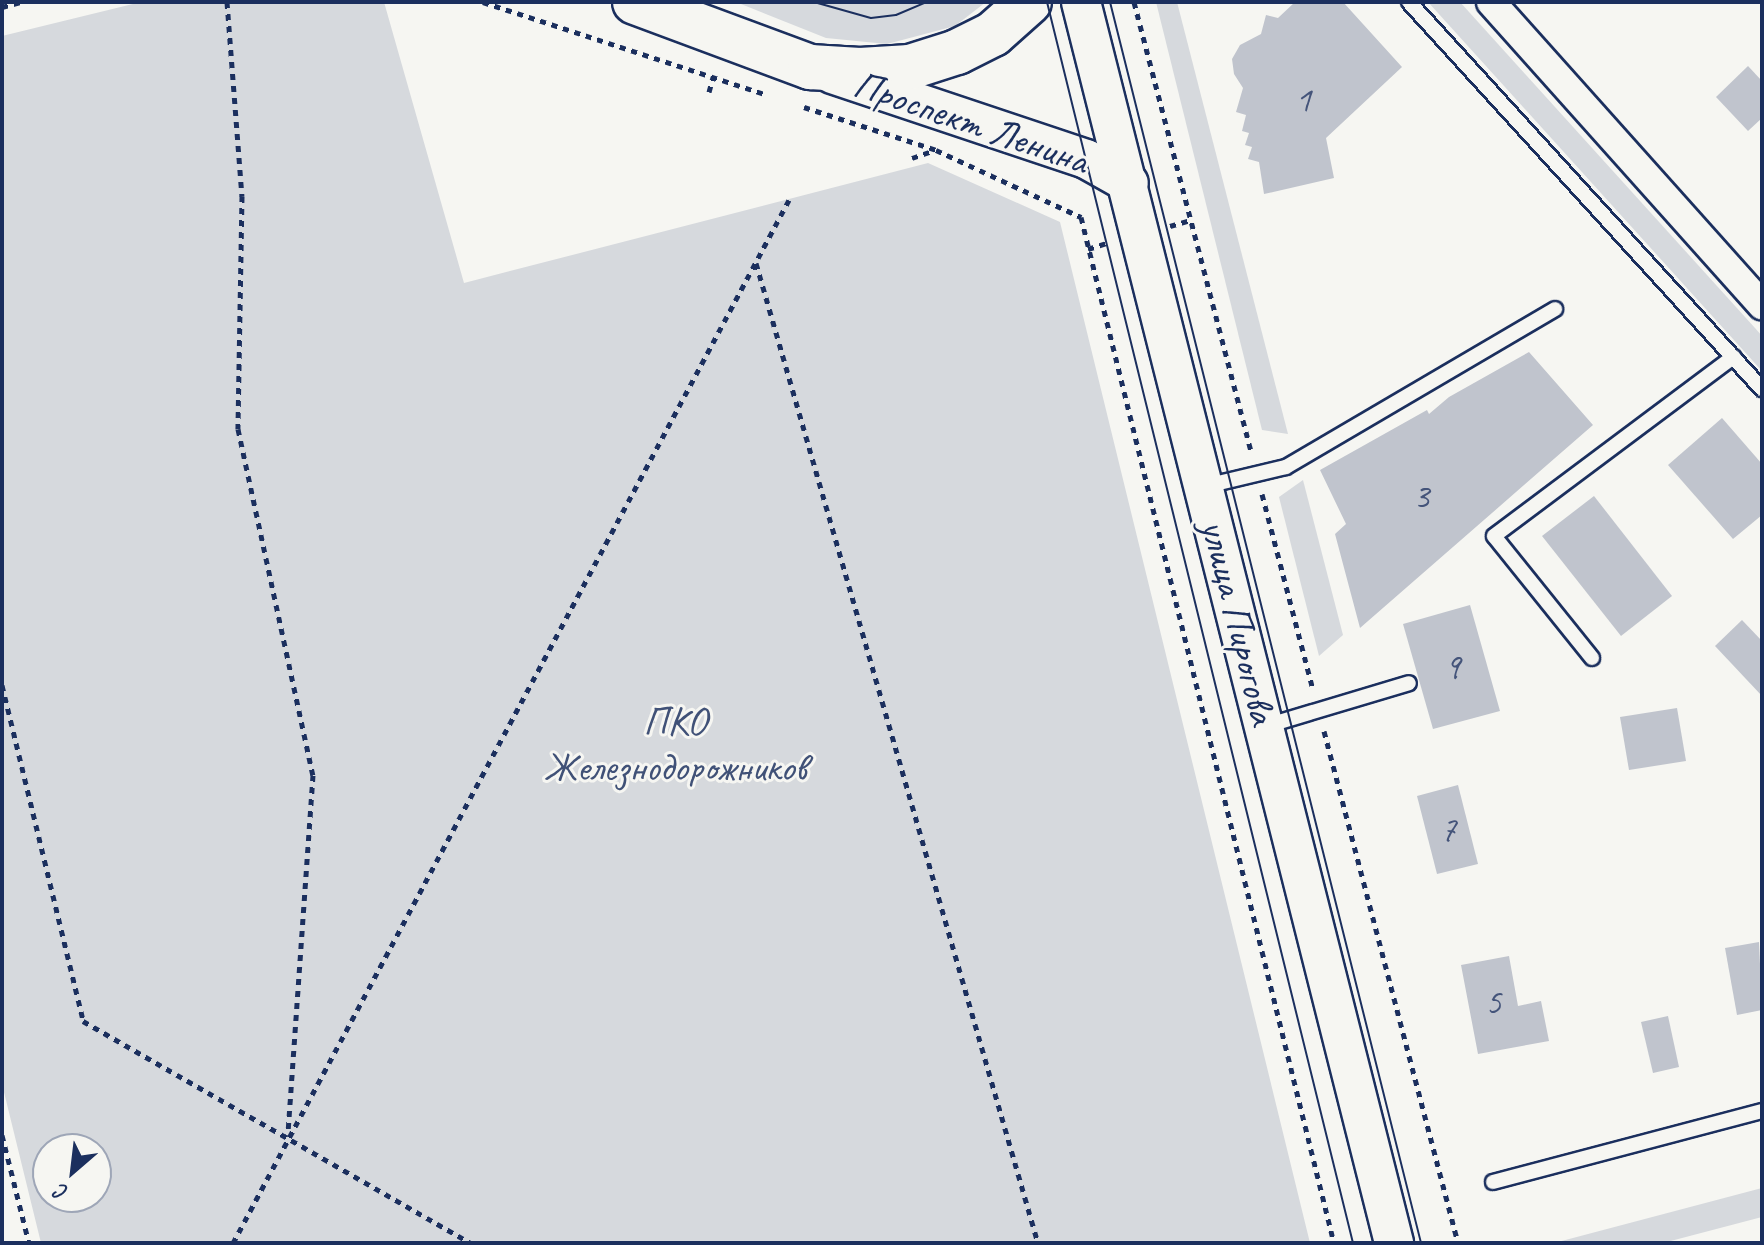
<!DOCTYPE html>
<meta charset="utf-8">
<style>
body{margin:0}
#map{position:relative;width:1764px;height:1245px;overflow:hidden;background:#f6f6f2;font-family:Caveat,sans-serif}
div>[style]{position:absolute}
.green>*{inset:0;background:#d6d9dd}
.building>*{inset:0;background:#c0c4cd}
.path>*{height:5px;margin-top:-2.5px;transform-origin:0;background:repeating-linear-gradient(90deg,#1b2f5e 0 6px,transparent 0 12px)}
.roads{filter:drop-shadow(2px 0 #1b2f5e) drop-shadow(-2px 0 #1b2f5e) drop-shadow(0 2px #1b2f5e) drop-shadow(0 -2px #1b2f5e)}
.service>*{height:14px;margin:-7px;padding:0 7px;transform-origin:7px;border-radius:7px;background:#f6f6f2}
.minor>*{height:28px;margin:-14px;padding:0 14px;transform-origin:14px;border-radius:14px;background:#f6f6f2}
.secondary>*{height:38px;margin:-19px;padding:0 19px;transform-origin:19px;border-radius:19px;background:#f6f6f2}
.trunk>*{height:44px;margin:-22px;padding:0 22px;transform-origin:22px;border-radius:22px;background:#f6f6f2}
.tram>*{height:2px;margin:-1px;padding:0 1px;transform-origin:1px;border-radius:1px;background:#1b2f5e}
span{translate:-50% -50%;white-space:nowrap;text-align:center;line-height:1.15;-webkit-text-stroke:6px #f6f6f2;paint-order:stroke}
.number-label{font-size:36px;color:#44547a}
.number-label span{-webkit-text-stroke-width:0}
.street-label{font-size:40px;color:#1b2f5e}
.park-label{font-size:40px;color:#405177}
.frame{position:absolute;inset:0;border:4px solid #1b2f5e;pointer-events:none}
.north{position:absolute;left:32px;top:1133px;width:80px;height:80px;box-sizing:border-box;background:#f6f6f2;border:2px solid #9ea6b7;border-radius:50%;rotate:208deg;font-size:22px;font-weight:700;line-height:32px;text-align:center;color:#1b2f5e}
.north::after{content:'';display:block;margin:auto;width:28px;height:36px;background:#1b2f5e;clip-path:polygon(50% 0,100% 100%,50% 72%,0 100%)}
</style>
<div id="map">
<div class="green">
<i style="clip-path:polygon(evenodd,141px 2px,384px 2px,464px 283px,928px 163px,1060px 222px,1310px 1243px,41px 1243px,2px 1084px,2px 36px,141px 2px,96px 1149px,96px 1197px,48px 1197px,48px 1149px,96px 1149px)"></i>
<i style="clip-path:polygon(736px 2px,986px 2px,955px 26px,887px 44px,826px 38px)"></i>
<i style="clip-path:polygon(1156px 2px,1177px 2px,1288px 434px,1262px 430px)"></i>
<i style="clip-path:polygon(1428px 2px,1460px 2px,1755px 328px,1762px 336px,1762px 371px)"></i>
<i style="clip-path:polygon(1303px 480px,1343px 635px,1319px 656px,1279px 497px)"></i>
<i style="clip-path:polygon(1762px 1188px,1762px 1217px,1663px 1243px,1554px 1243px)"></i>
</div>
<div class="building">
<i style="clip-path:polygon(1295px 2px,1343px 2px,1402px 67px,1326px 138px,1334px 178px,1264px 194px,1259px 162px,1248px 159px,1252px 147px,1245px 145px,1249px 133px,1242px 131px,1246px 115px,1236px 112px,1243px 88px,1234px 74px,1232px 59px,1240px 45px,1261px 34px,1266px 15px,1278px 18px)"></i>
<i style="clip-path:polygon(1748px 66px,1762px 81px,1762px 118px,1748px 131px,1716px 97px)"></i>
<i style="clip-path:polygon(1529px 352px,1593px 425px,1360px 628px,1335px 534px,1346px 524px,1320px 470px,1427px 410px,1429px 414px,1449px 397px)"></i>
<i style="clip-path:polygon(1722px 418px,1762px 464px,1762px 515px,1733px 539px,1668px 465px)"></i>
<i style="clip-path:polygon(1594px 496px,1672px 596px,1621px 636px,1542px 536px)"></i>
<i style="clip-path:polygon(1470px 605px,1500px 711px,1433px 729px,1403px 624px)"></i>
<i style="clip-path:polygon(1742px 620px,1762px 641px,1762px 696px,1715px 646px)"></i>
<i style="clip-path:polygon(1677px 708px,1686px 761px,1629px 770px,1620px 717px)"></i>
<i style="clip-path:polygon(1458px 785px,1478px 864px,1437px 874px,1417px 796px)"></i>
<i style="clip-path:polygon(1759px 942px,1762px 1010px,1737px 1015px,1725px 948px)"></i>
<i style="clip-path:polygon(1509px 956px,1518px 1006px,1541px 1001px,1549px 1041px,1478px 1054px,1461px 965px)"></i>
<i style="clip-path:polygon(1668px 1016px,1679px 1067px,1653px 1073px,1641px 1022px)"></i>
</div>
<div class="path">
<i style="left:227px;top:2px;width:195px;rotate:85.6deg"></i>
<i style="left:242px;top:196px;width:233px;rotate:91deg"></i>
<i style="left:238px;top:429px;width:354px;rotate:77.8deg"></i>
<i style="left:313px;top:775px;width:361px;rotate:94deg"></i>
<i style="left:483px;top:2px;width:296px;rotate:18.1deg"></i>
<i style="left:1134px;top:2px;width:467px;rotate:75.4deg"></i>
<i style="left:2px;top:7px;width:20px;rotate:-15deg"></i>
<i style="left:709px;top:92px;width:16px;rotate:-75deg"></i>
<i style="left:804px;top:107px;width:139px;rotate:18deg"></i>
<i style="left:936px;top:150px;width:160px;rotate:24.8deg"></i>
<i style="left:1081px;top:217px;width:1057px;rotate:76.15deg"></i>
<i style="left:912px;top:158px;width:24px;rotate:-19deg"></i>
<i style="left:1170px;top:226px;width:22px;rotate:-16deg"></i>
<i style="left:1088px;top:249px;width:20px;rotate:-18deg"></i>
<i style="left:756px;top:263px;width:1020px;rotate:73.95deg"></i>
<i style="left:1262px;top:494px;width:203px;rotate:75.4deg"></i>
<i style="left:2px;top:685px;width:346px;rotate:76.4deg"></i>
<i style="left:83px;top:1021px;width:447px;rotate:29.8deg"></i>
<i style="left:1324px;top:731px;width:529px;rotate:75.33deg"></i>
<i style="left:2px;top:1135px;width:111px;rotate:76deg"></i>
<i style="left:233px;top:1243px;width:1182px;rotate:-61.94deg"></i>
</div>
<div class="roads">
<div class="service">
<i style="left:1409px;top:2px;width:524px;rotate:47.63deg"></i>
<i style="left:1206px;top:486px;width:82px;rotate:-13.4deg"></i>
<i style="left:1286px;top:467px;width:312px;rotate:-30.4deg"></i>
<i style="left:1592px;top:658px;width:156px;rotate:-128.8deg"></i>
<i style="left:1494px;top:536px;width:299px;rotate:-36.8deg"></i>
<i style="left:1266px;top:726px;width:149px;rotate:-16.7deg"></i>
<i style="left:1493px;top:1182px;width:278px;rotate:-14.8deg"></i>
</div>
<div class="minor">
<i style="left:1491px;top:2px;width:407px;rotate:48.2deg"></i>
</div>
<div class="secondary">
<i style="left:1081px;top:2px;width:1280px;rotate:75.84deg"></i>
<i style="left:832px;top:74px;width:268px;rotate:18.5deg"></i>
<i style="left:1086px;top:159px;width:49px;rotate:29.2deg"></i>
</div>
<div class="trunk">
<i style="left:635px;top:2px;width:187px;rotate:20.4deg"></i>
<i style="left:810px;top:67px;width:50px;rotate:3.4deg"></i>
<i style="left:860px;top:70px;width:50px;rotate:-3.4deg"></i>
<i style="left:910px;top:67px;width:49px;rotate:-17.7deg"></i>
<i style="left:957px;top:52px;width:40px;rotate:-26.6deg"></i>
<i style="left:993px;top:34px;width:48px;rotate:-41.6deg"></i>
</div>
</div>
<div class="tram">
<i style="left:814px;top:2px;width:59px;rotate:15.7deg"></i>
<i style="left:871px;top:18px;width:25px;rotate:-7deg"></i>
<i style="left:896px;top:15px;width:33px;rotate:-23deg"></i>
<i style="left:1047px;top:2px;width:1278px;rotate:76.15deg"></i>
<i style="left:1110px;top:2px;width:1279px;rotate:75.93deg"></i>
</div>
<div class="number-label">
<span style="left:1303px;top:100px">1</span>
<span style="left:1421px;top:497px">3</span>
<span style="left:1452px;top:667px">9</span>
<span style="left:1448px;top:830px">7</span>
<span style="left:1493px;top:1003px">5</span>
</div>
<div class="street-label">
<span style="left:971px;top:122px;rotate:19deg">Проспект Ленина</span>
<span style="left:1239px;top:622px;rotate:76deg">улица Пирогова</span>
</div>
<div class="park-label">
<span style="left:675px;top:744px">ПКО<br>Железнодорожников</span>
</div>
<div class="frame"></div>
<div class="north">С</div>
</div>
